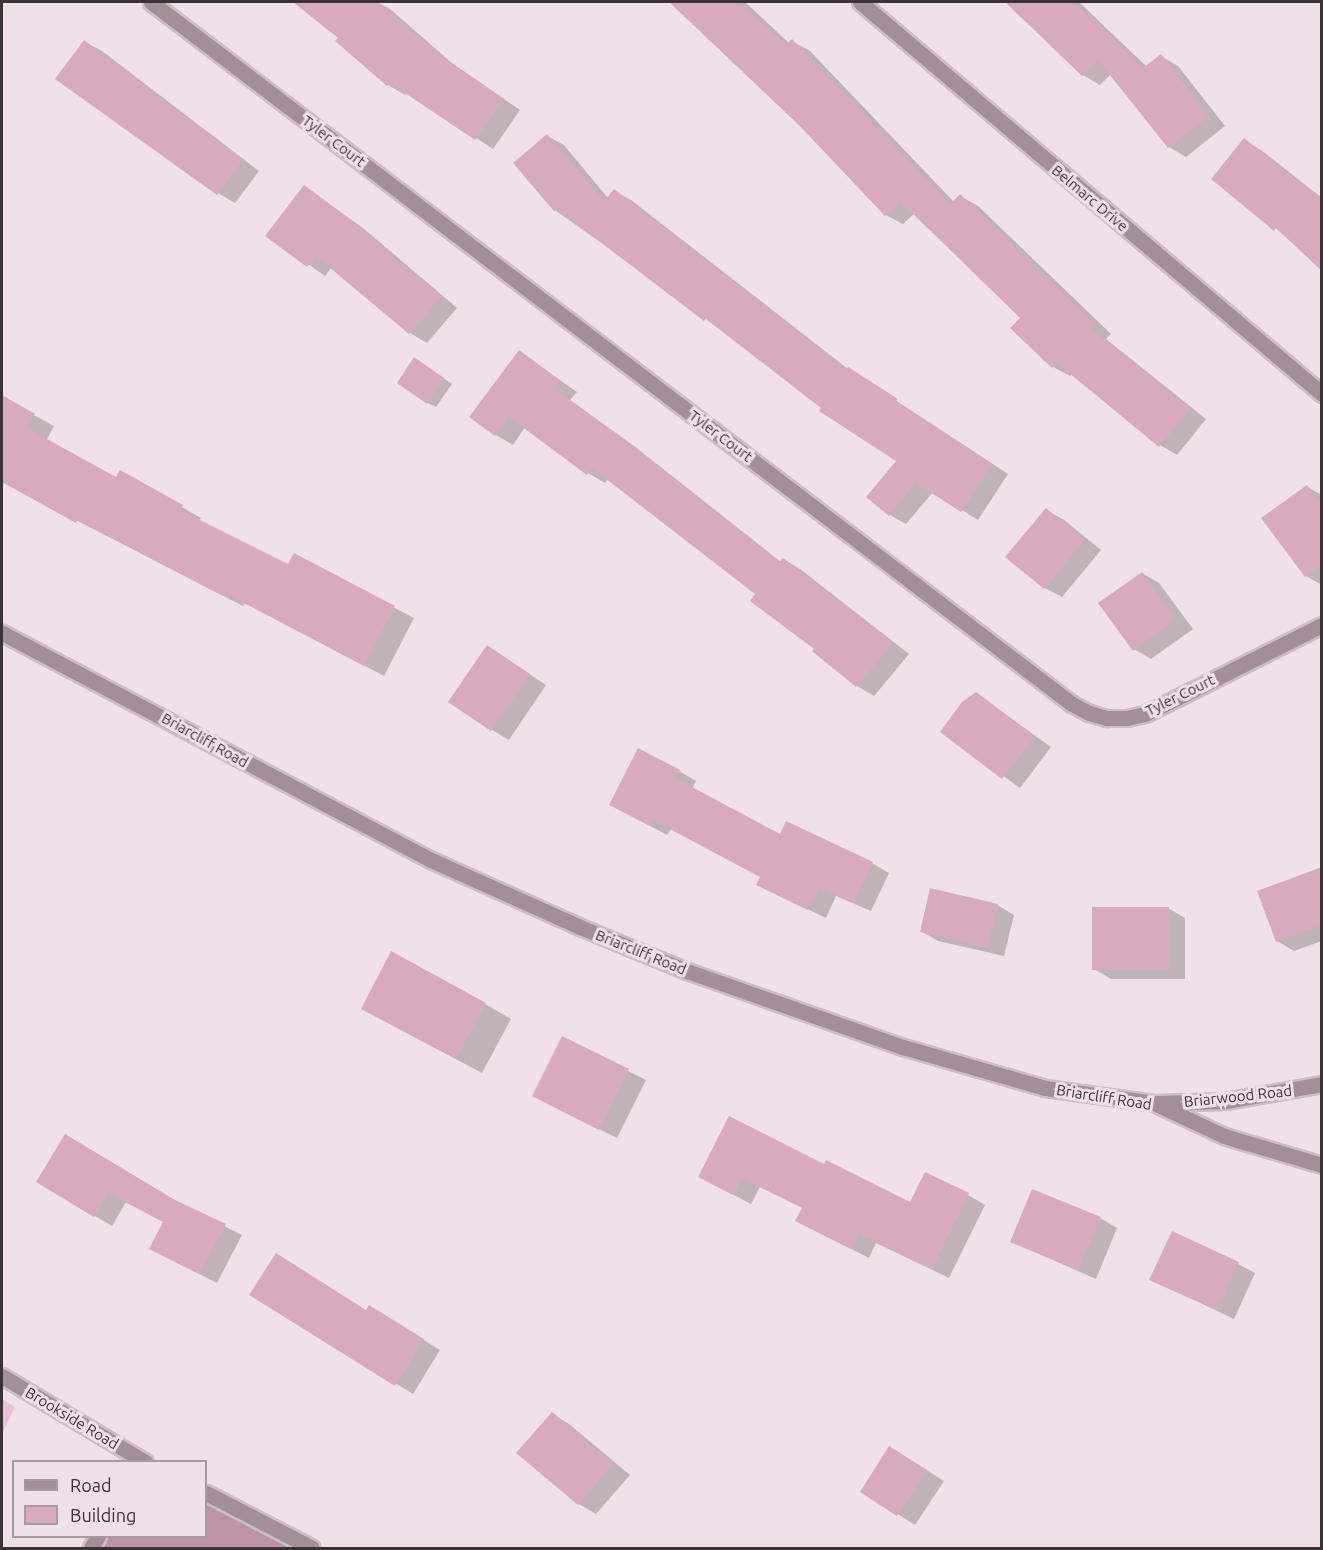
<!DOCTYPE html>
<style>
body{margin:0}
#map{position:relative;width:1323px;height:1550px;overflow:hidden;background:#f0e0e7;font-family:Ubuntu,sans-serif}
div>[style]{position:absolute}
.green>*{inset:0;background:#eac4d6}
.forest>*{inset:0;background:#be92a7}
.shadow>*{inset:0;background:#0003}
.building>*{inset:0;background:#d7aac0}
.roads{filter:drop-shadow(2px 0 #ccbec4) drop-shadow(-2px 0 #ccbec4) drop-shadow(0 2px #ccbec4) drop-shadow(0 -2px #ccbec4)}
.minor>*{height:15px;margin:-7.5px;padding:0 7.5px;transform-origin:7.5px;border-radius:7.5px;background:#a28f98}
span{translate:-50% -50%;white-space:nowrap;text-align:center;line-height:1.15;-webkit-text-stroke:6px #f0e0e7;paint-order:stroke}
.street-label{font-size:15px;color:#3a3437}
.frame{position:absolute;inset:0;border:3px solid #3a3437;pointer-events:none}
.legend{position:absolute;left:12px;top:1460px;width:195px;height:78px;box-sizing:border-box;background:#f0e0e7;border:2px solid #a79ba1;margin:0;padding:8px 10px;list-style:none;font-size:18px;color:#3a3437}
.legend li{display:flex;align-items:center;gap:12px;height:30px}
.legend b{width:30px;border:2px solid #a79ba1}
</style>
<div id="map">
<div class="green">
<i style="clip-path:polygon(2px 1399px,15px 1407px,2px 1434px)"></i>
</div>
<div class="forest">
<i style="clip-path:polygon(206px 1496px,301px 1548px,91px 1548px,98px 1537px,206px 1536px)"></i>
</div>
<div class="shadow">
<i style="clip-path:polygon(295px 2px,377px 2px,390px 9px,453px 64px,520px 110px,493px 149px,407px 93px,405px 95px,388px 85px,340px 37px)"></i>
<i style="clip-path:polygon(671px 2px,745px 2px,790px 44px,792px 41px,810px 51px,954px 202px,960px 196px,978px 206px,1111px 334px,1106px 339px,1206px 419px,1177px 455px,1160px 445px,1073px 374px,1070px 376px,1053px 367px,1022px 318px,915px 213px,903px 224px,886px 215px,799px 125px)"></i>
<i style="clip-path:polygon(1023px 2px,1079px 2px,1147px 67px,1161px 56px,1178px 66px,1225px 126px,1186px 157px,1169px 147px,1111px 74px,1100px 85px,1083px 75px,1016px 9px)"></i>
<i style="clip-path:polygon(85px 42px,102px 51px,259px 171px,235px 203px,218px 193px)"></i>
<i style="clip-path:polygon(547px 136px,564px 145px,608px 198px,614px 191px,631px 200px,848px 369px,1008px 474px,978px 520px,933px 492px,906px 524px,890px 515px,899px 460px,823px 408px,722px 329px,555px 210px)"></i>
<i style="clip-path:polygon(1244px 140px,1261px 150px,1322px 198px,1322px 268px,1287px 237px,1213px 179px)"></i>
<i style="clip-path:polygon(304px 187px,363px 228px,457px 308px,427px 343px,410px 333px,332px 267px,325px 276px,267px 235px)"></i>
<i style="clip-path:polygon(519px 352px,577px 392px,570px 400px,634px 446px,781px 562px,783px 559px,800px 569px,909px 654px,874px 696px,857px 686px,757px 594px,608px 479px,605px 483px,588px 473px,525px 427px,513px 445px,496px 435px)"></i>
<i style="clip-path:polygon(423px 364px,452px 384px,436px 407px,428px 403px)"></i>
<i style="clip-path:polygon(4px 399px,54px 426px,46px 441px,116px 479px,120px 472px,201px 518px,199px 521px,288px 566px,294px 555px,414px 618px,384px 676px,245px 603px,243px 606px,2px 482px,2px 404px)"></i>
<i style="clip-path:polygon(1307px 487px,1322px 495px,1322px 585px,1306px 576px)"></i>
<i style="clip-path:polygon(1046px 510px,1064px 520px,1101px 550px,1062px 597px,1045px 588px)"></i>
<i style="clip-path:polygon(1142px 573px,1159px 583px,1193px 629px,1151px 659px,1134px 649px)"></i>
<i style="clip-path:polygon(488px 647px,546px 685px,509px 740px,492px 730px)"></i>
<i style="clip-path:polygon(976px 694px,1051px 747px,1020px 788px,942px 732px)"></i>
<i style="clip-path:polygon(679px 771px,696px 781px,692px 789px,781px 836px,872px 863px,889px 873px,871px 911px,836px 896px,826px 918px,758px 885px,761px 877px,671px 829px,667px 835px,628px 814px)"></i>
<i style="clip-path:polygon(1322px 868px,1322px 941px,1294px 951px,1277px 941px)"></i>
<i style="clip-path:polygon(997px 905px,1014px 915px,1004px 956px,938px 941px,921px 931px)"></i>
<i style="clip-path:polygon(1168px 908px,1185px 918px,1185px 979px,1111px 979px,1094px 969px)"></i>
<i style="clip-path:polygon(485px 1004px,511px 1019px,482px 1073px,388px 1023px)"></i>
<i style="clip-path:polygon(563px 1038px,646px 1080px,617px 1138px,551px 1105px)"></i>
<i style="clip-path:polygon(824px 1166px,911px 1204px,968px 1195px,985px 1205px,949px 1278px,876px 1243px,869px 1258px,814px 1230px,803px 1208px,760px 1187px,751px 1204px,700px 1177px)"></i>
<i style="clip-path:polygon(38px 1182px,177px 1203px,242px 1235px,217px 1283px,168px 1258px,165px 1222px,126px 1202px,112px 1226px)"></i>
<i style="clip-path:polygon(1100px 1218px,1117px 1228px,1096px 1279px,1012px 1242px)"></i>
<i style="clip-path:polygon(1238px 1264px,1255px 1273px,1234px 1319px,1151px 1279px)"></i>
<i style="clip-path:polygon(251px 1295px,367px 1311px,386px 1317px,440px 1350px,413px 1394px)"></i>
<i style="clip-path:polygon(552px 1414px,569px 1424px,630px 1475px,596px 1514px,579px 1504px,519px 1452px)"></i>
<i style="clip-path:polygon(907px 1458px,944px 1481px,915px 1525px,862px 1491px)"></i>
</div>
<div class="building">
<i style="clip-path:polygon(293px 2px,377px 2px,436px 52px,504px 99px,475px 140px,390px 83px,387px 86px,335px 41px,338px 38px)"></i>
<i style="clip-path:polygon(669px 2px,740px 2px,786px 45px,792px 39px,950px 204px,960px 194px,1094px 323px,1090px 328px,1190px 409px,1159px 447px,1057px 363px,1052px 368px,1010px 328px,1020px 318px,900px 201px,885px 216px,799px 125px)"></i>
<i style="clip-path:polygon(1005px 2px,1074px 2px,1143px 68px,1161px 54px,1209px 116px,1168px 148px,1098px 60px,1082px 76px)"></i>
<i style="clip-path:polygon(84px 40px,243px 160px,217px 195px,55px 79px)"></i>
<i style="clip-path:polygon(547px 134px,604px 201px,614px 189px,846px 369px,848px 367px,898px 399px,896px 401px,992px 464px,961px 512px,916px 483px,889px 516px,866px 497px,896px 461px,819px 411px,821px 408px,706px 319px,704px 321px,557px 209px,554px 211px,513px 163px)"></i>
<i style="clip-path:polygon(1244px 138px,1322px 200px,1322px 271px,1276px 228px,1274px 231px,1211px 179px)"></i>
<i style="clip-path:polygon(304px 185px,346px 216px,441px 297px,409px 334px,316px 256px,307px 267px,265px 236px)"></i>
<i style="clip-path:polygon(519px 350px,561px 381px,554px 389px,617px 434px,779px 562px,783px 558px,893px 643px,856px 687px,812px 651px,814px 649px,750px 601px,755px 594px,592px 468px,587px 475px,509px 417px,495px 436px,469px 417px)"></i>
<i style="clip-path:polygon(414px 357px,444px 378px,427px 404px,397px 383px)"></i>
<i style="clip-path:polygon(2px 395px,35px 414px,27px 428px,116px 477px,120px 470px,183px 505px,180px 510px,288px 564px,294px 553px,395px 606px,364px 666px,225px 593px,223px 596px,77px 520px,76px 523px,2px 482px)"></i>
<i style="clip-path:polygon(1307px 485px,1322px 505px,1322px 565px,1305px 577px,1261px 518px)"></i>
<i style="clip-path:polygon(1046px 508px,1085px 540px,1044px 589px,1005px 557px)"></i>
<i style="clip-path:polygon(1142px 572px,1176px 619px,1133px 651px,1098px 603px)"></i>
<i style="clip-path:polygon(487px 645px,530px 674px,491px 731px,448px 702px)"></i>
<i style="clip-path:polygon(976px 692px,1035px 736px,1002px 779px,940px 732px,962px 702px)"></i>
<i style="clip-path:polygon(638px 748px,680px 770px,675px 778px,780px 834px,786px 821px,873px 862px,853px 903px,819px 887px,808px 910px,756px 885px,760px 877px,653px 820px,650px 826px,609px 805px)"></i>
<i style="clip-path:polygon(1322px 867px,1322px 925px,1276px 942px,1257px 891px)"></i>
<i style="clip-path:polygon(930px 888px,998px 904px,987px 948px,920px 932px)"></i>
<i style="clip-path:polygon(1092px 907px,1169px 907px,1169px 970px,1092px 970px)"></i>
<i style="clip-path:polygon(391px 951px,486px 1003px,456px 1059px,361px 1009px)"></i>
<i style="clip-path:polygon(562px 1036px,629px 1069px,599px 1130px,532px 1096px)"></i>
<i style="clip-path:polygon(729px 1116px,824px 1164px,826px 1160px,910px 1202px,925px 1172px,969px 1193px,932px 1269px,859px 1234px,851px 1249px,795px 1221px,802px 1208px,742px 1178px,733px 1195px,698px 1177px)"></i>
<i style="clip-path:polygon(65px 1134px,175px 1200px,226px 1224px,199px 1274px,149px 1249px,163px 1222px,108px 1193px,94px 1217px,36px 1182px)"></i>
<i style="clip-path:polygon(1032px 1189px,1101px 1217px,1078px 1270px,1010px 1242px)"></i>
<i style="clip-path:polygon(1172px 1231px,1239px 1262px,1216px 1310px,1149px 1280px)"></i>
<i style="clip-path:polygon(276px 1253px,366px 1310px,369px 1305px,424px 1339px,395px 1386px,249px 1295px)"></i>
<i style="clip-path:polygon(552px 1412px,613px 1464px,578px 1505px,516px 1453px)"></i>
<i style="clip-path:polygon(889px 1446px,927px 1470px,897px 1516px,860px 1492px)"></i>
</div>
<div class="roads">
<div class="minor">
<i style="left:151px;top:2px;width:1158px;rotate:37.32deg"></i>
<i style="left:1072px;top:704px;width:19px;rotate:28deg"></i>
<i style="left:1089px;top:713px;width:19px;rotate:16deg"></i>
<i style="left:1107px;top:718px;width:20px"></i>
<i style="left:1127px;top:718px;width:18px;rotate:-13deg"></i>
<i style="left:1145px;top:714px;width:198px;rotate:-26.7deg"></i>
<i style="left:860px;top:2px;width:606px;rotate:40.31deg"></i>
<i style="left:2px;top:633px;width:485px;rotate:27.9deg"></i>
<i style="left:431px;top:860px;width:163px;rotate:24.2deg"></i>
<i style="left:580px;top:927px;width:116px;rotate:22.4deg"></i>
<i style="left:687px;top:971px;width:229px;rotate:19.4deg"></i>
<i style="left:903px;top:1047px;width:148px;rotate:16.1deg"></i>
<i style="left:1045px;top:1088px;width:110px;rotate:7.8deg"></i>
<i style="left:1154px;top:1103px;width:77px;rotate:25.2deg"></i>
<i style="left:1224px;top:1136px;width:102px;rotate:16.5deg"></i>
<i style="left:1157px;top:1103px;width:68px;rotate:-1.7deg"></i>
<i style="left:1225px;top:1101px;width:98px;rotate:-9.9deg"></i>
<i style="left:2px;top:1376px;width:167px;rotate:31deg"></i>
<i style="left:206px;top:1493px;width:119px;rotate:27.4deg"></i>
<i style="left:91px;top:1548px;width:14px;rotate:-60deg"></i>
</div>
</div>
<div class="street-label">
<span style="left:334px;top:141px;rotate:37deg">Tyler Court</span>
<span style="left:1090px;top:198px;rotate:40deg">Belmarc Drive</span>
<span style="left:721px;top:436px;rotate:37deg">Tyler Court</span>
<span style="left:1180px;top:695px;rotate:-26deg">Tyler Court</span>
<span style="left:205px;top:740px;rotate:29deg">Briarcliff Road</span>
<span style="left:641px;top:952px;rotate:22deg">Briarcliff Road</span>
<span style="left:1238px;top:1096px;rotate:-6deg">Briarwood Road</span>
<span style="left:1104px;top:1097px;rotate:9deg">Briarcliff Road</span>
<span style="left:72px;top:1418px;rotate:31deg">Brookside Road</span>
</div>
<div class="frame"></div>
<ul class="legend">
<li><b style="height:8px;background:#a28f98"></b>Road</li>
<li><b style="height:16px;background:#d7aac0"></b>Building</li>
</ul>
</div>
